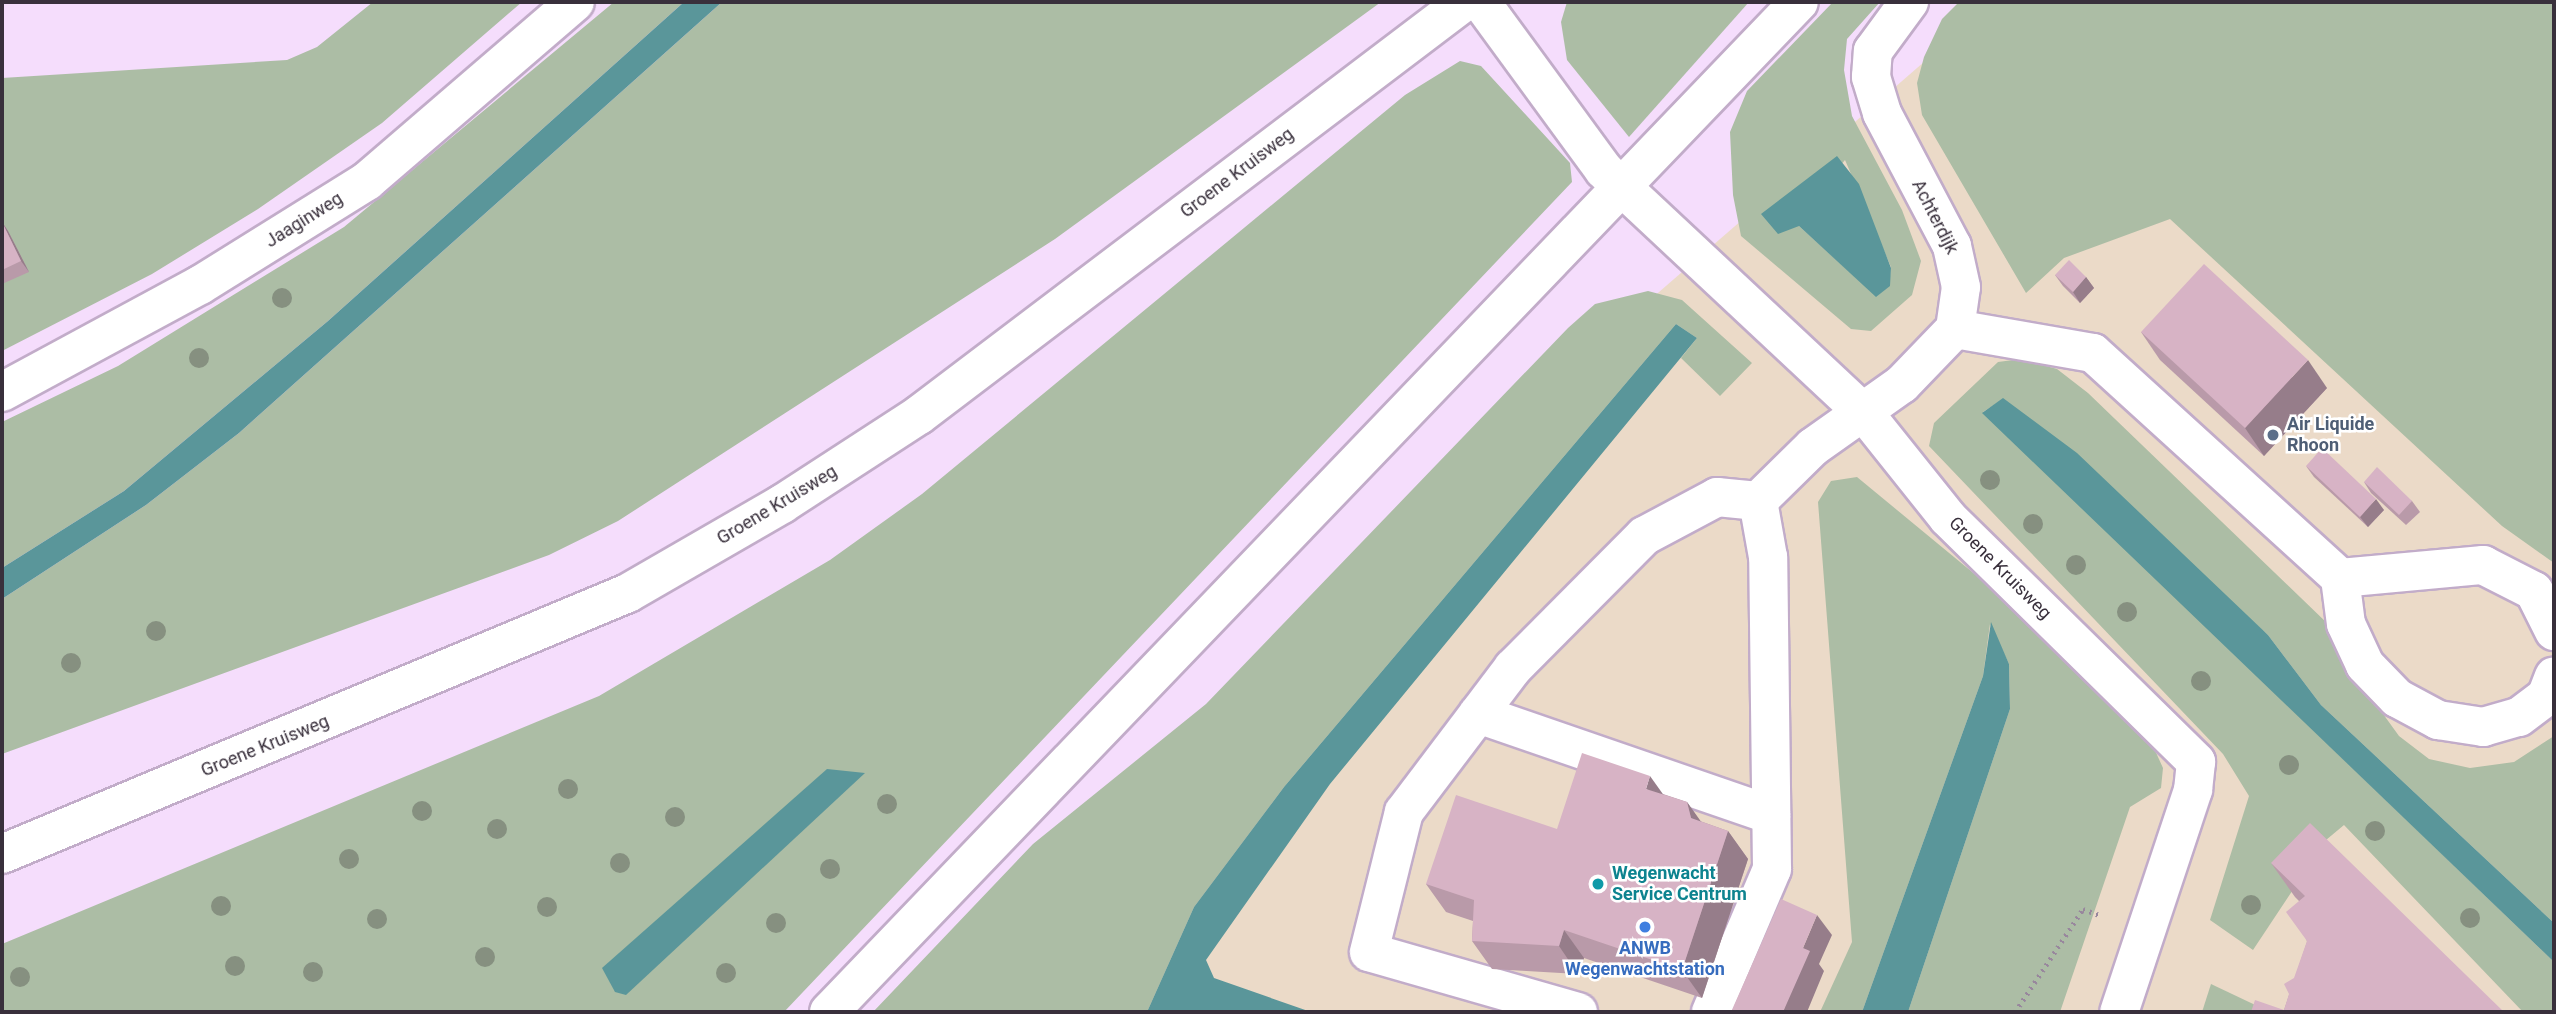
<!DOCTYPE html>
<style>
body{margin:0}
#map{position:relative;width:2556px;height:1014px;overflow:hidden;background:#f5ddfc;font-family:Roboto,sans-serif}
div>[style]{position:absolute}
.commercial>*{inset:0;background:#ebdac8}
.green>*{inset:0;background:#acbda5}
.water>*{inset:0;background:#5a969a}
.path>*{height:4.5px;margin-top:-2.25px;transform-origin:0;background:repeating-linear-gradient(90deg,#98879d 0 2px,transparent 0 7px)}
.roads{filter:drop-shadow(2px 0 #c2acc9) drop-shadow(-2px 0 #c2acc9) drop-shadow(0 2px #c2acc9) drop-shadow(0 -2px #c2acc9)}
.minor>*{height:38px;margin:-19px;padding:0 19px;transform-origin:19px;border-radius:19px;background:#fff}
.major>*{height:38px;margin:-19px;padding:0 19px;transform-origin:19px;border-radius:19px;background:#fff}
.trees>*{width:20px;height:20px;margin:-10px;border-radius:50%;background:#869080}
.wall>*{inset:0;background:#b99aa9}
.shaded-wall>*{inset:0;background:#967d8a}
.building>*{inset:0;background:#d7b3c5}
.dots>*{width:19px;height:19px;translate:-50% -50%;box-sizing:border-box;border:4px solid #fff;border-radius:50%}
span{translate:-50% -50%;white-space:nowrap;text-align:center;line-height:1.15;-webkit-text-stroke:5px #fff;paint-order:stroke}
.street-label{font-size:18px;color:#39303c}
.service-label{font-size:18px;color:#4e5e75;font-weight:700}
.left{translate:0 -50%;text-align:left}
.culture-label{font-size:18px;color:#0d838f;font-weight:700}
.shop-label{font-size:18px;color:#366cbe;font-weight:700}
.frame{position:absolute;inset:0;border:4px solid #39303c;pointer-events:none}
</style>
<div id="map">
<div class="commercial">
<i style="clip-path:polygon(1993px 2px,2554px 428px,2554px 1012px,1073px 1012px,1560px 378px)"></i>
</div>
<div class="green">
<i style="clip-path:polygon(373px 2px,522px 2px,382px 123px,258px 209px,152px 274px,2px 351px,2px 78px,287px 60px,317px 47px)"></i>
<i style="clip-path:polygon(614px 2px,684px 2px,328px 321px,124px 491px,2px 568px,2px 422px,118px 366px,344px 227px)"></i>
<i style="clip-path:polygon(722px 2px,1381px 2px,1055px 239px,618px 521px,549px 555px,2px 754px,2px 599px,146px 505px,239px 433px)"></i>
<i style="clip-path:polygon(1567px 2px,1749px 2px,1629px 137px,1567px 60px,1561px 22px)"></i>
<i style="clip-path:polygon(evenodd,1833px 2px,1880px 2px,1847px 39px,1844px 70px,1852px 116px,1902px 210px,1921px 261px,1912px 295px,1871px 331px,1851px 329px,1741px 236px,1733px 195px,1730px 132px,1747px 91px,1833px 2px,1845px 160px,1891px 267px,1889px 286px,1876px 296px,1799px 226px,1790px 225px,1845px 160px)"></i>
<i style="clip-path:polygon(1959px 2px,2554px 2px,2554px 563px,2502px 526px,2170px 219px,2064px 258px,2026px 293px,1922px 115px,1917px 83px,1924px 57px,1942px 19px)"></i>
<i style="clip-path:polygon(1460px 61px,1481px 66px,1570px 163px,1572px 182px,784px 1012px,2px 1012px,2px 944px,599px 696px,830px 560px,922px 494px,1405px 95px)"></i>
<i style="clip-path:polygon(1648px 291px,1682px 300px,1752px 363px,1720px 396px,1681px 358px,1697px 338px,1676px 324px,1284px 787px,1194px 907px,1147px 1012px,873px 1012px,1033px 844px,1206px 704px,1568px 328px,1595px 304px)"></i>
<i style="clip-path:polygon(2021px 359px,2057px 369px,2088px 393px,2329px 625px,2339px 653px,2399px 736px,2429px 759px,2470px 768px,2514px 762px,2554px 736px,2554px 923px,2321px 705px,2268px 635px,2003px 399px,1983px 412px,2554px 962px,2554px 1012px,2523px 1012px,2344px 825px,2326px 840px,2253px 950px,2210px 920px,2249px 796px,2223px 754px,1929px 446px,1934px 423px,1998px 362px)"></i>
<i style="clip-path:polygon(1857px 477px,1977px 576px,2153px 746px,2163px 768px,2161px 788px,2130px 807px,2060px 1012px,1908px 1012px,2010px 709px,2009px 664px,1990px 624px,1983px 676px,1862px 1012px,1820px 1012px,1852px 942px,1818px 502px,1831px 481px)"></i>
<i style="clip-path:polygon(2211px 984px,2270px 1012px,2202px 1012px)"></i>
</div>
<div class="water">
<i style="clip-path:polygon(684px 2px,722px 2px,239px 433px,146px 505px,2px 599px,2px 568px,124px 491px,328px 321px)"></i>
<i style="clip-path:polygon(1837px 156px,1859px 184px,1891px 268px,1890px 286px,1876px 297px,1799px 226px,1778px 234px,1761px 214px)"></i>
<i style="clip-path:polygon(1676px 324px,1697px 338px,1330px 784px,1206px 960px,1214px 978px,1311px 1012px,1147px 1012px,1194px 907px,1284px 787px)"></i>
<i style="clip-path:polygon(2003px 398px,2077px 453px,2268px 635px,2321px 705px,2554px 923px,2554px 962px,1982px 413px)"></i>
<i style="clip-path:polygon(1991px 622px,2009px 664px,2010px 709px,1908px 1012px,1862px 1012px,1983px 676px)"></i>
<i style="clip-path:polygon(827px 769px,865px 773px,626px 995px,615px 992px,602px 968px)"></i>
</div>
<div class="path">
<i style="left:2015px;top:1012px;width:123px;rotate:-56.6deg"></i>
<i style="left:2083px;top:909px;width:20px;rotate:20deg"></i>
</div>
<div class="roads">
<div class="minor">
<i style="left:1481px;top:2px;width:208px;rotate:53.8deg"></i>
<i style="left:1604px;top:170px;width:357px;rotate:43.1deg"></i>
<i style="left:1865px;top:414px;width:133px;rotate:51.4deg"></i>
<i style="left:1948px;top:518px;width:348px;rotate:44.5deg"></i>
<i style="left:2196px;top:762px;width:28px;rotate:96deg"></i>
<i style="left:2193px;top:790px;width:234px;rotate:108.4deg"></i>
<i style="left:1955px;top:329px;width:140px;rotate:9.9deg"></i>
<i style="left:2093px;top:353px;width:334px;rotate:42.3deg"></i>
<i style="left:2340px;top:578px;width:46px;rotate:82.6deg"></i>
<i style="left:2346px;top:624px;width:45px;rotate:65.1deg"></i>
<i style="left:2365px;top:665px;width:46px;rotate:45.9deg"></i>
<i style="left:2397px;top:698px;width:47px;rotate:28.2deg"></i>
<i style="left:2438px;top:720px;width:46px;rotate:8.8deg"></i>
<i style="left:2483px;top:727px;width:37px;rotate:-16deg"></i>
<i style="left:2519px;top:717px;width:34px;rotate:-37deg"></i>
<i style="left:2546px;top:697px;width:22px;rotate:-69deg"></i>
<i style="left:2px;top:392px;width:225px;rotate:-28.4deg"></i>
<i style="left:200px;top:285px;width:197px;rotate:-31.9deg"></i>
<i style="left:367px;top:181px;width:274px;rotate:-40.7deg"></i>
<i style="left:1758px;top:501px;width:77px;rotate:-44.5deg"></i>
<i style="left:1813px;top:447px;width:109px;rotate:-35.3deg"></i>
<i style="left:1902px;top:384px;width:76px;rotate:-46.1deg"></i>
<i style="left:1955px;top:329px;width:42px;rotate:-81.9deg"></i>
<i style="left:1961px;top:287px;width:42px;rotate:-102.4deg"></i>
<i style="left:1952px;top:246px;width:150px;rotate:-117.8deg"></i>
<i style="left:1882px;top:113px;width:38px;rotate:-107deg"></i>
<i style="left:1871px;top:77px;width:26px;rotate:-86deg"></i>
<i style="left:1873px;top:51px;width:61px;rotate:-53.7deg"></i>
<i style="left:2340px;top:578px;width:144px;rotate:-5.2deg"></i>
<i style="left:2483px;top:565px;width:57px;rotate:27deg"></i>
<i style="left:2534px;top:591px;width:45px;rotate:63.4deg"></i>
<i style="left:1478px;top:714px;width:310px;rotate:19deg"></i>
<i style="left:1578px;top:1012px;width:217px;rotate:-164deg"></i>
<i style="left:1369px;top:952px;width:144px;rotate:-76deg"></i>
<i style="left:1404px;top:812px;width:181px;rotate:-52.9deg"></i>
<i style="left:1513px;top:668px;width:186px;rotate:-45.2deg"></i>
<i style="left:1644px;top:536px;width:83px;rotate:-28.1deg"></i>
<i style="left:1717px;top:497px;width:41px;rotate:5.6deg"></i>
<i style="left:1711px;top:1012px;width:155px;rotate:-66.9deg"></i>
<i style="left:1772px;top:869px;width:312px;rotate:-90.7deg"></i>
<i style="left:1768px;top:557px;width:57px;rotate:-100.1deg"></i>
</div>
<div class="major">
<i style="left:2px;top:854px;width:678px;rotate:-22.63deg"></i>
<i style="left:628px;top:593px;width:178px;rotate:-30deg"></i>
<i style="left:782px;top:504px;width:163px;rotate:-33deg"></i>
<i style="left:919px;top:415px;width:684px;rotate:-37.15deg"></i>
<i style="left:829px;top:1012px;width:1400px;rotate:-46.16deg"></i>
</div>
</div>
<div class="trees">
<i style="left:282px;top:298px"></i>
<i style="left:199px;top:358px"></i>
<i style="left:1990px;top:480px"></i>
<i style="left:2033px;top:524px"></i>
<i style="left:2076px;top:565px"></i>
<i style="left:2127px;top:612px"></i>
<i style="left:156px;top:631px"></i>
<i style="left:71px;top:663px"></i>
<i style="left:2201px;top:681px"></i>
<i style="left:2289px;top:765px"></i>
<i style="left:568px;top:789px"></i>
<i style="left:887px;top:804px"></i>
<i style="left:422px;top:811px"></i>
<i style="left:675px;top:817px"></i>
<i style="left:497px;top:829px"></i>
<i style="left:2375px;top:831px"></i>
<i style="left:349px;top:859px"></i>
<i style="left:620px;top:863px"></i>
<i style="left:830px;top:869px"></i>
<i style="left:2251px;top:905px"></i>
<i style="left:221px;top:906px"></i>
<i style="left:547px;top:907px"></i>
<i style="left:2470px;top:918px"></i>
<i style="left:377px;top:919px"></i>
<i style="left:776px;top:923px"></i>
<i style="left:485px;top:957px"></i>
<i style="left:235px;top:966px"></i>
<i style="left:313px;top:972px"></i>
<i style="left:726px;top:973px"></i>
<i style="left:20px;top:977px"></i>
</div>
<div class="wall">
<i style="clip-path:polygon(2px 222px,8px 231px,29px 272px,2px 284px)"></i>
<i style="clip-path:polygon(2055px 275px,2086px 277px,2094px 288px,2080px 303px,2063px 286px)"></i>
<i style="clip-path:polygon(2141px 332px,2327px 388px,2264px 456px,2160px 360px)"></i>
<i style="clip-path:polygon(2306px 466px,2384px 510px,2368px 527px,2314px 477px)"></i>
<i style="clip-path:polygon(2364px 482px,2412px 501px,2420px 512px,2406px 525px,2371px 493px)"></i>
<i style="clip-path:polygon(1663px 794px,1687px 802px,1700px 821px,1728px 831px,1748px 859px,1702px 998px,1584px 958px,1578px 974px,1492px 969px,1472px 941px,1473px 921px,1446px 912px,1426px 884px)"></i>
<i style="clip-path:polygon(2271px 863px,2504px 1012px,2284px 1010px,2307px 942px,2299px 901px,2295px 897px)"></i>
</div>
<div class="shaded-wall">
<i style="clip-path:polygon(2px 222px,8px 231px,29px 272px,21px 261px)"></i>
<i style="clip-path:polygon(2086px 277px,2094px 288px,2080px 303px,2073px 292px)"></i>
<i style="clip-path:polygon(2308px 360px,2327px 388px,2264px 456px,2245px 428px)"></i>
<i style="clip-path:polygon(2376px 499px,2384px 510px,2368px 527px,2360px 517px)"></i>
<i style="clip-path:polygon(1650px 776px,1670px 804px,1646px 789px)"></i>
<i style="clip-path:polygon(1687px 802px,1707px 830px,1691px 818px)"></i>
<i style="clip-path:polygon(1728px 831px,1748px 859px,1702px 998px,1682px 970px)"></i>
<i style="clip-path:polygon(1817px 915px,1832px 935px,1819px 964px,1824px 971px,1807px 1012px,1783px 1012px,1803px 948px)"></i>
<i style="clip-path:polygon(1564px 930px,1584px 958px,1578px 974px,1559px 946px)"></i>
</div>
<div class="building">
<i style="clip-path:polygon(2px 222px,21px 261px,2px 270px)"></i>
<i style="clip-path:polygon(2069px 260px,2086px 277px,2073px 292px,2055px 275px)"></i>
<i style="clip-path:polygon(2204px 264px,2308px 360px,2245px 428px,2141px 332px)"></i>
<i style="clip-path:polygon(2322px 448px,2376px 499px,2360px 517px,2306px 466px)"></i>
<i style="clip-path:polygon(2377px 467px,2412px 501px,2399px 515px,2364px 482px)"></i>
<i style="clip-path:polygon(1582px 753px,1650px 776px,1646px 789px,1687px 802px,1691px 818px,1728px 831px,1682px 970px,1564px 930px,1559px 946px,1472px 941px,1474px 900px,1426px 884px,1456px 795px,1557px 829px)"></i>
<i style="clip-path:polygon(2310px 823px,2504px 1012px,2251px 1012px,2255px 1000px,2284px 1010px,2289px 994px,2284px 984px,2294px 978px,2307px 941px,2286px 912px,2305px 896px,2271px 863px)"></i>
<i style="clip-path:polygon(1781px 899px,1817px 915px,1803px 948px,1810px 951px,1783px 1012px,1731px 1012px)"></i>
</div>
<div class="dots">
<i style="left:2273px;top:435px;background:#5c6f8a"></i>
<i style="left:1598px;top:884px;background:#0f9aa8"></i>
<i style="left:1645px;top:927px;background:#3f7fe0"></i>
</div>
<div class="street-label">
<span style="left:1237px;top:173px;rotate:-37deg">Groene Kruisweg</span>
<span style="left:1935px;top:217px;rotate:63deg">Achterdijk</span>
<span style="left:304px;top:220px;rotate:-32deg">Jaaginweg</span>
<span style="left:777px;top:505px;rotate:-31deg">Groene Kruisweg</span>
<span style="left:2000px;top:568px;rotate:45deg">Groene Kruisweg</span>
<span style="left:265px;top:746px;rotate:-22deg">Groene Kruisweg</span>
</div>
<div class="service-label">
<span class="left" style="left:2287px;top:435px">Air Liquide<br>Rhoon</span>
</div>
<div class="culture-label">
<span class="left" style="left:1612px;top:884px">Wegenwacht<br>Service Centrum</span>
</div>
<div class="shop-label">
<span style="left:1645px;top:959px">ANWB<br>Wegenwachtstation</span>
</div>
<div class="frame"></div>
</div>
